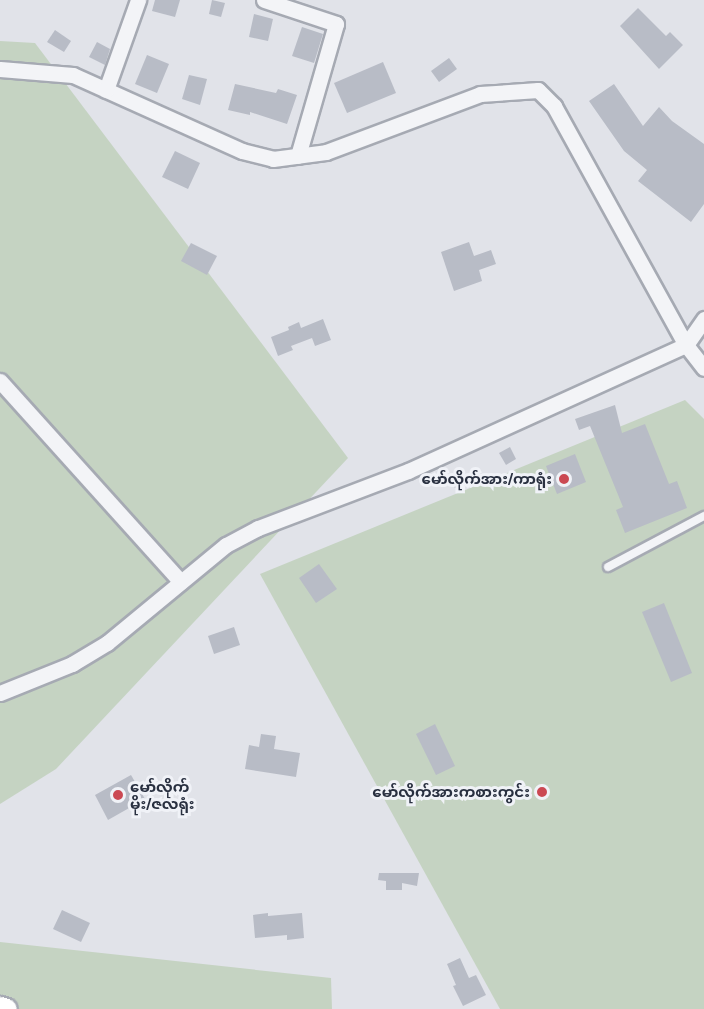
<!DOCTYPE html>
<meta charset="utf-8">
<style>
body{margin:0}
#map{position:relative;width:704px;height:1009px;overflow:hidden;background:#e1e3e9;font-family:"Asap Condensed","Noto Sans Myanmar",sans-serif}
div>[style]{position:absolute}
.green>*{inset:0;background:#c5d3c2}
.building>*{inset:0;background:#b8bcc6}
.roads{filter:drop-shadow(2px 0 #a6aab3) drop-shadow(-2px 0 #a6aab3) drop-shadow(0 2px #a6aab3) drop-shadow(0 -2px #a6aab3)}
.lane>*{height:8px;margin:-4px;padding:0 4px;transform-origin:4px;border-radius:4px;background:#f3f4f7}
.street>*{height:15px;margin:-7.5px;padding:0 7.5px;transform-origin:7.5px;border-radius:7.5px;background:#f3f4f7}
.secondary>*{height:21px;margin:-10.5px;padding:0 10.5px;transform-origin:10.5px;border-radius:10.5px;background:#fff}
.dots>*{width:16px;height:16px;translate:-50% -50%;box-sizing:border-box;border:3px solid #f0f2f7;border-radius:50%}
span{translate:-50% -50%;white-space:nowrap;text-align:center;line-height:1.15;-webkit-text-stroke:6px #f0f2f7;paint-order:stroke}
.poi-label{font-size:15px;color:#293040;font-weight:700}
.right{translate:-100% -50%;text-align:right}
.left{translate:0 -50%;text-align:left}
</style>
<div id="map">
<div class="green">
<i style="clip-path:polygon(0 41px,35px 43px,348px 458px,56px 769px,0 804px)"></i>
<i style="clip-path:polygon(685px 400px,704px 419px,704px 1009px,500px 1009px,260px 574px)"></i>
<i style="clip-path:polygon(0 942px,331px 978px,332px 1009px,0 1009px)"></i>
</div>
<div class="building">
<i style="clip-path:polygon(155px 0,180px 0,175px 17px,152px 11px)"></i>
<i style="clip-path:polygon(212px 0,225px 3px,221px 17px,209px 14px)"></i>
<i style="clip-path:polygon(638px 8px,666px 36px,670px 32px,683px 45px,659px 69px,620px 26px)"></i>
<i style="clip-path:polygon(254px 14px,273px 19px,268px 41px,249px 37px)"></i>
<i style="clip-path:polygon(302px 27px,323px 34px,314px 63px,292px 56px)"></i>
<i style="clip-path:polygon(55px 30px,71px 41px,64px 52px,47px 42px)"></i>
<i style="clip-path:polygon(97px 42px,110px 49px,105px 65px,89px 57px)"></i>
<i style="clip-path:polygon(147px 55px,169px 64px,157px 93px,135px 84px)"></i>
<i style="clip-path:polygon(449px 58px,457px 69px,439px 82px,431px 71px)"></i>
<i style="clip-path:polygon(383px 62px,396px 93px,347px 113px,334px 83px)"></i>
<i style="clip-path:polygon(189px 75px,207px 79px,200px 105px,182px 99px)"></i>
<i style="clip-path:polygon(235px 84px,276px 93px,278px 89px,297px 95px,287px 124px,250px 112px,250px 115px,228px 110px)"></i>
<i style="clip-path:polygon(614px 84px,643px 126px,659px 107px,672px 121px,704px 144px,704px 204px,691px 222px,638px 181px,647px 170px,624px 151px,589px 101px)"></i>
<i style="clip-path:polygon(175px 151px,200px 163px,188px 189px,162px 177px)"></i>
<i style="clip-path:polygon(469px 242px,474px 256px,491px 250px,496px 264px,479px 270px,482px 281px,454px 291px,441px 252px)"></i>
<i style="clip-path:polygon(191px 243px,217px 256px,207px 275px,181px 261px)"></i>
<i style="clip-path:polygon(323px 319px,331px 340px,315px 346px,312px 338px,291px 346px,293px 350px,278px 356px,271px 337px,289px 330px,288px 327px,299px 322px,301px 328px)"></i>
<i style="clip-path:polygon(615px 405px,622px 433px,645px 424px,669px 484px,677px 481px,687px 508px,625px 533px,616px 510px,623px 507px,590px 426px,579px 430px,575px 419px)"></i>
<i style="clip-path:polygon(510px 447px,516px 459px,506px 465px,499px 453px)"></i>
<i style="clip-path:polygon(575px 454px,586px 482px,557px 494px,546px 466px)"></i>
<i style="clip-path:polygon(458px 470px,465px 482px,455px 488px,448px 477px)"></i>
<i style="clip-path:polygon(319px 564px,337px 589px,316px 603px,299px 578px)"></i>
<i style="clip-path:polygon(664px 603px,692px 673px,671px 682px,642px 612px)"></i>
<i style="clip-path:polygon(234px 627px,240px 645px,214px 654px,208px 636px)"></i>
<i style="clip-path:polygon(435px 724px,455px 766px,436px 775px,416px 734px)"></i>
<i style="clip-path:polygon(261px 734px,276px 736px,274px 749px,300px 753px,296px 777px,245px 769px,249px 745px,259px 747px)"></i>
<i style="clip-path:polygon(131px 775px,145px 799px,108px 820px,95px 795px)"></i>
<i style="clip-path:polygon(379px 873px,419px 873px,417px 886px,402px 883px,402px 890px,386px 890px,386px 881px,378px 880px)"></i>
<i style="clip-path:polygon(62px 910px,90px 923px,81px 942px,53px 929px)"></i>
<i style="clip-path:polygon(268px 913px,268px 916px,302px 913px,304px 938px,287px 940px,287px 935px,255px 938px,253px 915px)"></i>
<i style="clip-path:polygon(460px 958px,469px 978px,476px 975px,486px 995px,463px 1006px,453px 986px,456px 985px,447px 964px)"></i>
</div>
<div class="roads">
<div class="lane">
<i style="left:608px;top:567px;width:109px;rotate:-28deg"></i>
</div>
<div class="street">
<i style="left:264px;top:0;width:76px;rotate:18.4deg"></i>
<i style="left:336px;top:24px;width:137px;rotate:106.1deg"></i>
<i style="left:0;top:69px;width:73px;rotate:4.7deg"></i>
<i style="left:73px;top:75px;width:185px;rotate:24.2deg"></i>
<i style="left:242px;top:151px;width:32px;rotate:14deg"></i>
<i style="left:273px;top:159px;width:53px;rotate:-7.5deg"></i>
<i style="left:326px;top:152px;width:165px;rotate:-20.6deg"></i>
<i style="left:480px;top:94px;width:58px;rotate:-3.9deg"></i>
<i style="left:538px;top:90px;width:23px;rotate:45deg"></i>
<i style="left:554px;top:106px;width:273px;rotate:61.1deg"></i>
<i style="left:686px;top:345px;width:29px;rotate:52deg"></i>
<i style="left:106px;top:90px;width:96px;rotate:-70.4deg"></i>
<i style="left:0;top:381px;width:270px;rotate:48deg"></i>
<i style="left:0;top:693px;width:78px;rotate:-21.9deg"></i>
<i style="left:72px;top:664px;width:41px;rotate:-31deg"></i>
<i style="left:107px;top:643px;width:154px;rotate:-39.5deg"></i>
<i style="left:226px;top:545px;width:36px;rotate:-28deg"></i>
<i style="left:258px;top:528px;width:160px;rotate:-20.8deg"></i>
<i style="left:408px;top:471px;width:305px;rotate:-24.4deg"></i>
<i style="left:686px;top:345px;width:32px;rotate:-55deg"></i>
</div>
<div class="secondary">
<i style="left:0;top:1007px;width:6px;rotate:18deg"></i>
</div>
</div>
<div class="dots">
<i style="left:564px;top:479px;background:#cb4953"></i>
<i style="left:542px;top:792px;background:#cb4953"></i>
<i style="left:118px;top:795px;background:#cb4953"></i>
</div>
<div class="poi-label">
<span class="right" style="left:552px;top:479px">မော်လိုက်အား/ကာရုံး</span>
<span class="left" style="left:130px;top:795px">မော်လိုက်<br>မိုး/ဇလရုံး</span>
<span class="right" style="left:530px;top:792px">မော်လိုက်အားကစားကွင်း</span>
</div>
</div>
